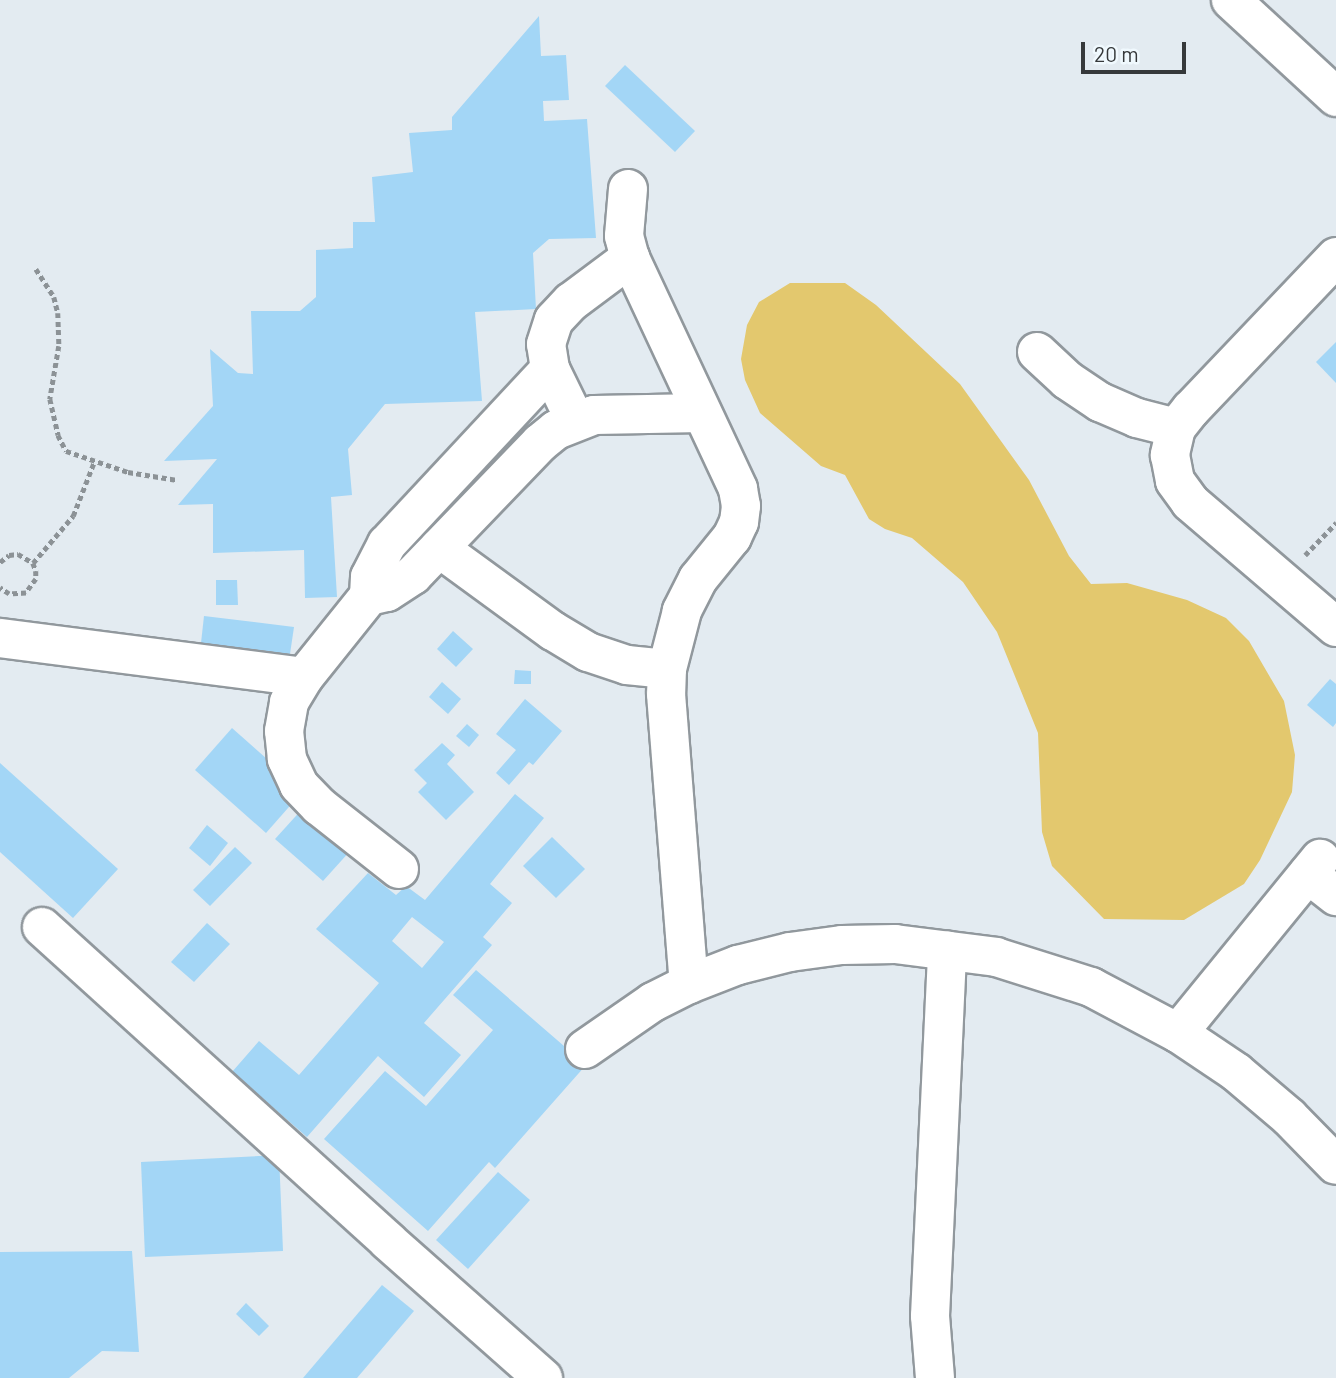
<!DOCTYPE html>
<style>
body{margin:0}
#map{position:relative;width:1336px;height:1378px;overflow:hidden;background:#e3ebf1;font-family:Barlow,sans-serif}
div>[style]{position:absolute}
.water>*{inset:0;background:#e3c86e}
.building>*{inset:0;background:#a3d6f6}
.path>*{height:4.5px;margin-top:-2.25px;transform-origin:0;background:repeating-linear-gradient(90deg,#8c9296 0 5px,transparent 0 8.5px)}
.roads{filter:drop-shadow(2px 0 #91989d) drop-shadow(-2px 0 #91989d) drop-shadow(0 2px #91989d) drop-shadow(0 -2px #91989d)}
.minor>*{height:38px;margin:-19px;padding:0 19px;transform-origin:19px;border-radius:19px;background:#fff}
span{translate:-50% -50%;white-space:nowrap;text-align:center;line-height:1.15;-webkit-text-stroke:6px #f0f9fe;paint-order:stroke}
.scale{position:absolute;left:1081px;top:42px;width:105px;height:32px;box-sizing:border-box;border:4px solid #36393b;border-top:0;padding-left:9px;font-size:21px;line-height:24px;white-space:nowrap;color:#36393b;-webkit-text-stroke:5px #f0f9fe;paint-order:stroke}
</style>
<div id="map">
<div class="water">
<i style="clip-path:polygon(790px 283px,845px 283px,876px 305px,960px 384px,1029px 480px,1069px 556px,1091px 584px,1127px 583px,1187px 600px,1226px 618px,1249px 641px,1284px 701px,1295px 755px,1292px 792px,1260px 860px,1244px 884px,1184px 920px,1104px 919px,1052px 866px,1042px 832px,1038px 733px,997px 632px,963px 582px,912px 538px,885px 529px,869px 519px,845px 475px,821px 466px,760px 413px,745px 380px,741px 359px,747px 325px,759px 302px)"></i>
</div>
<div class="building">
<i style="clip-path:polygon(539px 16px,541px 56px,566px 55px,569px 100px,543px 101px,544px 121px,587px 119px,596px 238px,549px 239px,533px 253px,536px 309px,475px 312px,482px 401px,385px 404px,348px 449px,352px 495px,331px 497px,337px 597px,305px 598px,304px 550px,213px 553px,213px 504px,178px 505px,217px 459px,164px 461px,213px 406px,210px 349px,238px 373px,253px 374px,251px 311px,300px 311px,316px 297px,316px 250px,353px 248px,353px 222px,375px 222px,372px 177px,413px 172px,409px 133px,452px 130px,452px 117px)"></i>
<i style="clip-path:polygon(625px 65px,695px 131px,675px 152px,605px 86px)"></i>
<i style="clip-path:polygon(1336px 342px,1336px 383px,1316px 362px)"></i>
<i style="clip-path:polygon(216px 580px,237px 580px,238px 605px,216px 605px)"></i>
<i style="clip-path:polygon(204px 616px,294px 627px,290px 654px,201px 643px)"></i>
<i style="clip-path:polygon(453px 631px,473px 649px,456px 667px,437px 649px)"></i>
<i style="clip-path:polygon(515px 670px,531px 671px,531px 684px,514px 684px)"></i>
<i style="clip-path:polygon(1330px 679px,1336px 684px,1336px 723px,1333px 727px,1307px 705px)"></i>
<i style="clip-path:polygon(442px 682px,461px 699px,448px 714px,429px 697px)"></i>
<i style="clip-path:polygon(525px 699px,562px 731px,533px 765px,529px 762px,509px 785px,496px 773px,516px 750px,496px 734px)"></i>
<i style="clip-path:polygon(467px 724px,479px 735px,469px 747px,456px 736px)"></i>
<i style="clip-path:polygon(232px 728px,303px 791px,266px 833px,195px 770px)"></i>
<i style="clip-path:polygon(442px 743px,455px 755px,447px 764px,474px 792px,446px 820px,418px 792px,427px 783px,414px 770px)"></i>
<i style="clip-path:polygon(0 763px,118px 869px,73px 918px,0 852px)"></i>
<i style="clip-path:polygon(evenodd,515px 794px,544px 818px,490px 884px,512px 903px,483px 937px,492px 945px,424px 1023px,461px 1055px,424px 1097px,378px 1056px,307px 1137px,232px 1072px,259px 1041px,299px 1075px,379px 983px,316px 929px,368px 873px,396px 895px,406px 886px,425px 900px,515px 794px,412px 917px,444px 942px,422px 968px,392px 941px,412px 917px)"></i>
<i style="clip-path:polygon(304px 807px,351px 850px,323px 881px,275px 839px)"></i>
<i style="clip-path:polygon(207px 825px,228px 843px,210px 866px,189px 848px)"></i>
<i style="clip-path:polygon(552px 837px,585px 869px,556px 898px,523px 866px)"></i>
<i style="clip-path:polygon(235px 847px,252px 863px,210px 906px,193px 890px)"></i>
<i style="clip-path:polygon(207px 923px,230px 944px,194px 982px,171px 962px)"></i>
<i style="clip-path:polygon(476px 970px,586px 1065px,495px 1168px,489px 1162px,428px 1231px,324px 1139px,385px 1071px,426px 1106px,493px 1030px,453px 995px)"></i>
<i style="clip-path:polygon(279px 1155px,283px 1251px,145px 1257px,141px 1162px)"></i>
<i style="clip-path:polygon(498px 1172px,530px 1200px,468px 1269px,436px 1240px)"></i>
<i style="clip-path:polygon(132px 1251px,139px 1352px,102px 1351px,69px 1378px,0 1378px,0 1252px)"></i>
<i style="clip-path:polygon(382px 1285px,414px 1311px,357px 1378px,303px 1378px)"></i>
<i style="clip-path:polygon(246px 1303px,269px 1326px,259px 1336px,236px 1314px)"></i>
</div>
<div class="path">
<i style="left:36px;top:269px;width:33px;rotate:57deg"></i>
<i style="left:54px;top:297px;width:16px;rotate:76deg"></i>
<i style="left:58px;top:313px;width:33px;rotate:88deg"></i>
<i style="left:59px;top:346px;width:54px;rotate:99.6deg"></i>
<i style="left:50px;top:399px;width:37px;rotate:77deg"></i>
<i style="left:58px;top:435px;width:18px;rotate:63deg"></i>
<i style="left:66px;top:451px;width:65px;rotate:18.7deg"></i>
<i style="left:128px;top:472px;width:50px;rotate:9.3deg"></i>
<i style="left:1305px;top:555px;width:45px;rotate:-45.9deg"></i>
<i style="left:0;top:562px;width:11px;rotate:-38deg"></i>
<i style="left:9px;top:555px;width:9px;rotate:-6deg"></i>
<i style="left:18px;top:554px;width:17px;rotate:31deg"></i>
<i style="left:33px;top:563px;width:9px;rotate:69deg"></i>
<i style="left:36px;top:571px;width:8px;rotate:90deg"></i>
<i style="left:36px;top:579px;width:17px;rotate:126deg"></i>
<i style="left:26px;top:593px;width:17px;rotate:177deg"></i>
<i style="left:9px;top:594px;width:11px;rotate:-146deg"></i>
<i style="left:33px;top:563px;width:62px;rotate:-49.6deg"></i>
<i style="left:73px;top:516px;width:58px;rotate:-68.7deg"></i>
</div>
<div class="roads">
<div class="minor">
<i style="left:1231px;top:0;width:143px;rotate:42.7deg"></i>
<i style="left:628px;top:189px;width:47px;rotate:94.9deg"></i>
<i style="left:624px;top:236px;width:23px;rotate:75deg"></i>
<i style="left:630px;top:258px;width:255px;rotate:64.9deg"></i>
<i style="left:738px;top:489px;width:17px;rotate:80deg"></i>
<i style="left:741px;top:506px;width:16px;rotate:97deg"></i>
<i style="left:739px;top:522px;width:17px;rotate:115deg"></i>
<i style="left:732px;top:537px;width:54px;rotate:129deg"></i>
<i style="left:698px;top:579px;width:36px;rotate:117deg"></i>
<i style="left:682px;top:611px;width:60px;rotate:104.5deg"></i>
<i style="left:667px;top:669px;width:25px;rotate:92deg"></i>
<i style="left:666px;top:694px;width:291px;rotate:85.5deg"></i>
<i style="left:1336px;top:257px;width:210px;rotate:133.6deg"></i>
<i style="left:1191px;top:409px;width:24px;rotate:128deg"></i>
<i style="left:1176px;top:428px;width:28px;rotate:103deg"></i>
<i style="left:1170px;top:455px;width:26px;rotate:79deg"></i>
<i style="left:1175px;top:481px;width:26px;rotate:54deg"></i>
<i style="left:1190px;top:502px;width:192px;rotate:40.6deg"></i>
<i style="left:1037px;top:352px;width:41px;rotate:43deg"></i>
<i style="left:1067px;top:380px;width:40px;rotate:34deg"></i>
<i style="left:1100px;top:402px;width:40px;rotate:23.4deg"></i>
<i style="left:1137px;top:418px;width:40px;rotate:14.4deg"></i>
<i style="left:575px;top:420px;width:57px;rotate:-116.1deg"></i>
<i style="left:550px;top:369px;width:25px;rotate:-99deg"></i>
<i style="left:546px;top:344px;width:25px;rotate:-72deg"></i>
<i style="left:554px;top:320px;width:25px;rotate:-47deg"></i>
<i style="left:571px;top:302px;width:74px;rotate:-36.7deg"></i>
<i style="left:439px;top:548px;width:141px;rotate:36.1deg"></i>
<i style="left:553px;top:631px;width:41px;rotate:31deg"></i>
<i style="left:588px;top:652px;width:41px;rotate:18.4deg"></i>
<i style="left:627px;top:665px;width:40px;rotate:5.7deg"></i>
<i style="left:369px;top:596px;width:18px;rotate:-13deg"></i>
<i style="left:387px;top:592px;width:31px;rotate:-33deg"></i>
<i style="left:413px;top:575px;width:183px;rotate:-46.1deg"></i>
<i style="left:540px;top:443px;width:21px;rotate:-39deg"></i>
<i style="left:556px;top:430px;width:41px;rotate:-21.5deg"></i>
<i style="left:594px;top:415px;width:108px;rotate:-1.1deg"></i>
<i style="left:0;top:638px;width:306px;rotate:7.3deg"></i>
<i style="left:399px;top:869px;width:102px;rotate:-141.8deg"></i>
<i style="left:319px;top:806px;width:29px;rotate:-134deg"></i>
<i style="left:299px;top:785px;width:29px;rotate:-115deg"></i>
<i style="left:287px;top:759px;width:28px;rotate:-96deg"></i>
<i style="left:284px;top:731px;width:29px;rotate:-80deg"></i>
<i style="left:289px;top:702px;width:29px;rotate:-59deg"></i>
<i style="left:304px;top:677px;width:104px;rotate:-51.3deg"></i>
<i style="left:369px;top:596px;width:19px;rotate:-87deg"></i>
<i style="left:370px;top:577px;width:37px;rotate:-63deg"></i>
<i style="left:387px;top:544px;width:239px;rotate:-47deg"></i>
<i style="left:1308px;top:874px;width:36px;rotate:38deg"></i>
<i style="left:42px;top:927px;width:467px;rotate:42.2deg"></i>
<i style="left:388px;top:1241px;width:207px;rotate:41.5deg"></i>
<i style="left:1178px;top:1033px;width:225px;rotate:-50.8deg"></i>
<i style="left:585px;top:1049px;width:83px;rotate:-34.7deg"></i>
<i style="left:653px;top:1002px;width:40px;rotate:-26.6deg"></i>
<i style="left:689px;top:984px;width:53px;rotate:-21.2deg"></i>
<i style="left:738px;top:965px;width:54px;rotate:-14deg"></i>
<i style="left:790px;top:952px;width:52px;rotate:-7.7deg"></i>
<i style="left:842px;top:945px;width:53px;rotate:-1.1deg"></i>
<i style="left:895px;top:944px;width:102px;rotate:7.3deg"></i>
<i style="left:996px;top:957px;width:100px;rotate:17.5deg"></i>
<i style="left:1091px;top:987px;width:98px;rotate:27.9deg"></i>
<i style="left:1178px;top:1033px;width:70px;rotate:33.9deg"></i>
<i style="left:1236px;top:1072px;width:70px;rotate:40.3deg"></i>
<i style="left:1289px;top:1117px;width:67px;rotate:45.6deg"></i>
<i style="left:935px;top:1378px;width:62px;rotate:-94.6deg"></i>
<i style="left:930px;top:1316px;width:366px;rotate:-87.3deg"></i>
</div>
</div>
<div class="scale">20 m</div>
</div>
